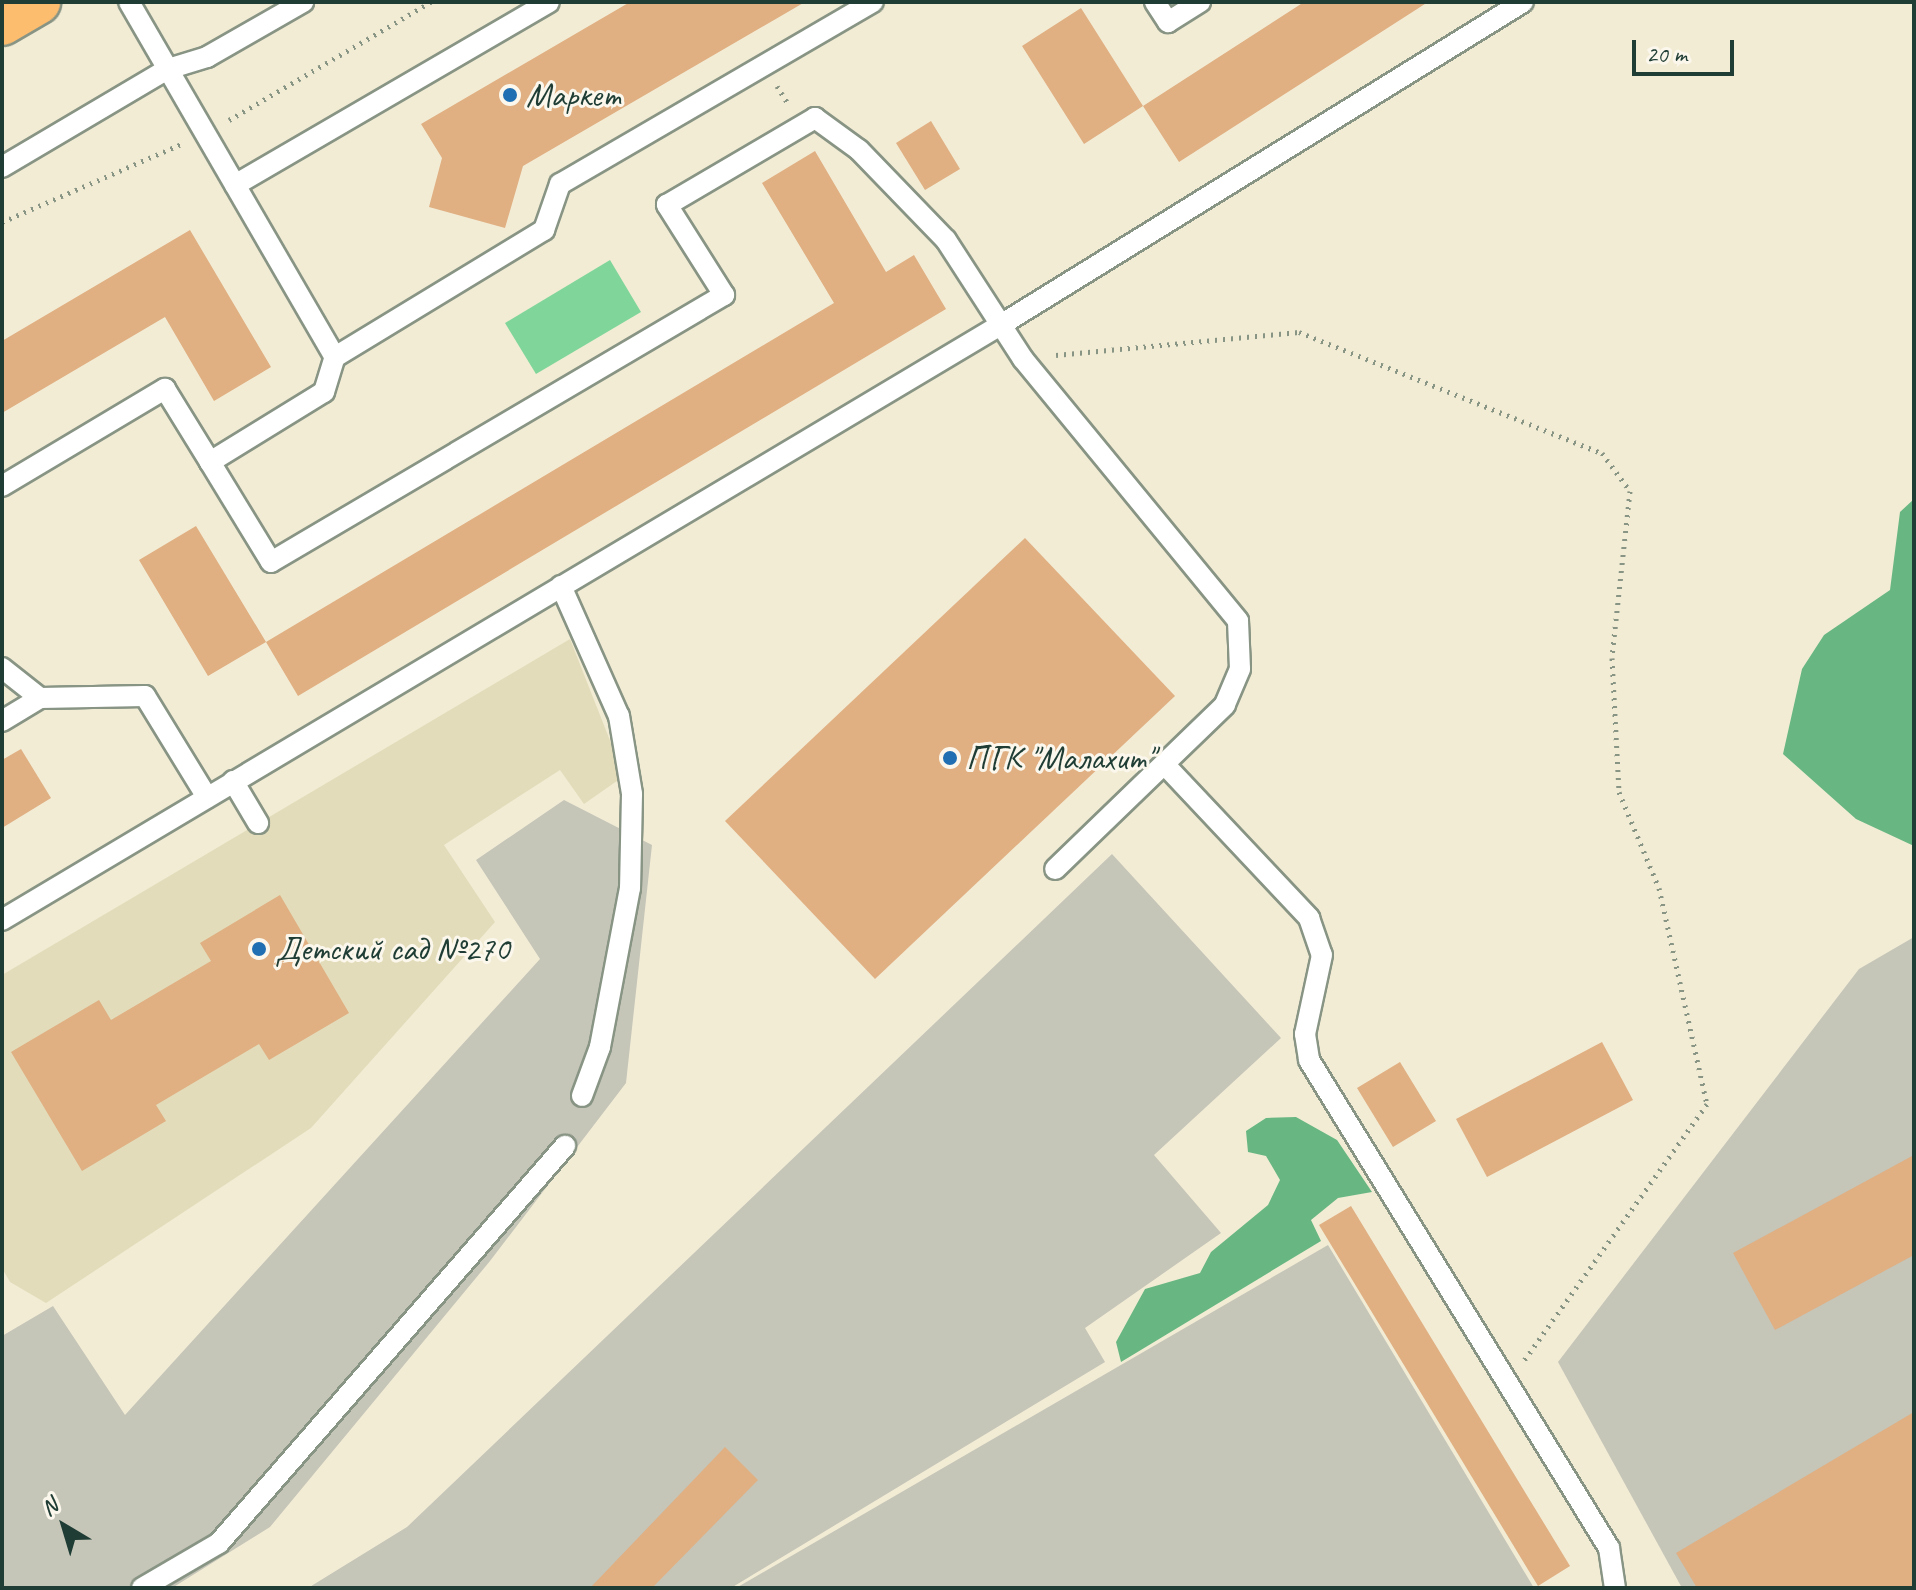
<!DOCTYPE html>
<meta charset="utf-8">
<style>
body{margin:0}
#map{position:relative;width:1916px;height:1590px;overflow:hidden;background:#f2ecd5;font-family:Caveat,sans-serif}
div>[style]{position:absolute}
.built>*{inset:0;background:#e2dcba}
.industrial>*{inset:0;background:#c5c5b8}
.green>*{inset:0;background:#80d69a}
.forest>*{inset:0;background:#68b782}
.building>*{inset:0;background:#e0af82}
.path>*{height:5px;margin-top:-2.5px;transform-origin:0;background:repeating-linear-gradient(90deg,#889484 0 2px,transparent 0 8px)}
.roads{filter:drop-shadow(2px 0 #889484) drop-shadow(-2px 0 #889484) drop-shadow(0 2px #889484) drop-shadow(0 -2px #889484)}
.service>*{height:20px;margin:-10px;padding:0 10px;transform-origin:10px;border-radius:10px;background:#fff}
.primary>*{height:44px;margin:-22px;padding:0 22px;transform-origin:22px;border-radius:22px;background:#fcbd6f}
.dots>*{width:22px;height:22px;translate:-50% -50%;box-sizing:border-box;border:4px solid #fbf7ec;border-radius:50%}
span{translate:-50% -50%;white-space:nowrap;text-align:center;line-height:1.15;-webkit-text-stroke:6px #fbf7ec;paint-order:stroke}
.poi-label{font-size:34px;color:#1f3d34}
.left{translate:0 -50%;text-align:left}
.frame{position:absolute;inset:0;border:4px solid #1f3d34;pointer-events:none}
.north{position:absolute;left:24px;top:1486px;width:80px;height:80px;-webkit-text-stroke:6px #fbf7ec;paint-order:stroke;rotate:322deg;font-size:22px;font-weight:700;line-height:32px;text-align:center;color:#1f3d34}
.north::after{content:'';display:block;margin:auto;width:28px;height:36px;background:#1f3d34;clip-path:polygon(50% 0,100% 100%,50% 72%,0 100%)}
.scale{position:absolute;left:1632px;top:40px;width:102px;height:36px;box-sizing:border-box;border:4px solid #1f3d34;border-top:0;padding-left:10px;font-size:24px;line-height:28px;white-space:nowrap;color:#1f3d34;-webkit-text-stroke:6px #fbf7ec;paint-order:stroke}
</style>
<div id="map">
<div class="built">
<i style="clip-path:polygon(570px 639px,624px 776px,584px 804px,560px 770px,444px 845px,495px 922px,311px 1128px,46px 1303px,10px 1282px,2px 1268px,2px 975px)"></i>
</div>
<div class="industrial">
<i style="clip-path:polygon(564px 800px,652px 845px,626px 1083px,490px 1261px,270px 1527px,172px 1588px,2px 1588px,2px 1336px,53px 1306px,125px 1415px,540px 959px,476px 860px)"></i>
<i style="clip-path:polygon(1112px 854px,1281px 1038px,1154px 1155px,1221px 1233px,1085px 1328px,1105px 1362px,731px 1588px,308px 1588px,407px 1527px)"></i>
<i style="clip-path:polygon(1914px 937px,1914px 1588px,1682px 1588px,1558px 1362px,1859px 969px)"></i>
<i style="clip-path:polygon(1328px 1245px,1534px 1588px,736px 1588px)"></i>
</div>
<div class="green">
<i style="clip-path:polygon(610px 260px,641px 312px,536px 374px,505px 323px)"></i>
</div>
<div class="forest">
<i style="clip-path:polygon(1914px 499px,1914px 846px,1856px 819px,1783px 754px,1802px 669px,1824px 635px,1890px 590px,1900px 512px)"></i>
<i style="clip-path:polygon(1296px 1117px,1337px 1140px,1372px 1192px,1338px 1198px,1311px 1220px,1321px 1241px,1121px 1362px,1116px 1342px,1145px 1289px,1200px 1273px,1211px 1252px,1268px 1205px,1280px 1180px,1266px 1156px,1248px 1152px,1246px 1131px,1266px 1118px)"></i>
</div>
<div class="building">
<i style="clip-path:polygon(630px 2px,805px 2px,523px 166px,505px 228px,429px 207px,442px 158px,421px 124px)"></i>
<i style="clip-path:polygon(1304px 2px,1428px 2px,1179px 162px,1143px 106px,1084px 144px,1022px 46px,1081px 8px,1143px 106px)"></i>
<i style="clip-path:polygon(931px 121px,960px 169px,925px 190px,896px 143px)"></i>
<i style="clip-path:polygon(815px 151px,886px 272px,914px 255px,946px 309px,298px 696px,266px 642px,208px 676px,139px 560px,196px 526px,266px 642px,834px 303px,762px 183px)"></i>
<i style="clip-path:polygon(190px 230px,271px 367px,214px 401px,165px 317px,2px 413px,2px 341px)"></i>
<i style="clip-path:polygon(1025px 538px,1175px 696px,875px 979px,725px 821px)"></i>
<i style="clip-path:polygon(21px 749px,51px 798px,2px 828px,2px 760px)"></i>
<i style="clip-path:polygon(280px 895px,349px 1013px,269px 1060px,259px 1044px,156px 1105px,166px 1121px,82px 1171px,11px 1052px,99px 1000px,111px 1020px,211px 961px,200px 943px)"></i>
<i style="clip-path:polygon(1602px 1042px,1633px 1100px,1487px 1177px,1456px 1119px)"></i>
<i style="clip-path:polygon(1400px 1062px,1436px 1121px,1393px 1147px,1357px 1088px)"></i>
<i style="clip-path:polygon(1914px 1155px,1914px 1255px,1775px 1330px,1733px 1253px)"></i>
<i style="clip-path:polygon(1351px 1206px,1570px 1566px,1538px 1586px,1319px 1225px)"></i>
<i style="clip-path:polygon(1914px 1412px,1914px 1588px,1697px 1588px,1676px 1553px)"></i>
<i style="clip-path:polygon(725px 1447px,758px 1480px,652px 1588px,590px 1588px)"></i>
</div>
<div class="path">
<i style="left:777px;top:86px;width:22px;rotate:58deg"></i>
<i style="left:229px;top:120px;width:234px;rotate:-30.3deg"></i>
<i style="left:2px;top:222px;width:195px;rotate:-23.5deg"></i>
<i style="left:1056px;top:355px;width:244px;rotate:-5.4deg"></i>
<i style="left:1299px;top:332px;width:326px;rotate:21.8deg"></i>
<i style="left:1602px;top:453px;width:47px;rotate:53.6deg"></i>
<i style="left:1630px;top:491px;width:168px;rotate:96.2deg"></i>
<i style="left:1612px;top:658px;width:134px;rotate:87deg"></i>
<i style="left:1619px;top:792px;width:104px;rotate:67.4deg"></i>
<i style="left:1659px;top:888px;width:221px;rotate:77.5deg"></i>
<i style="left:1707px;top:1104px;width:315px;rotate:125.5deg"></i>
</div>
<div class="roads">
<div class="service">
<i style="left:129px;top:2px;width:410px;rotate:59.9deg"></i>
<i style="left:1155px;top:2px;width:24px;rotate:57deg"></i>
<i style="left:1168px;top:22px;width:38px;rotate:-32deg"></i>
<i style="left:2px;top:167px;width:193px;rotate:-30.6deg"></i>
<i style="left:168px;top:69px;width:41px;rotate:-17.1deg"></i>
<i style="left:207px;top:57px;width:111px;rotate:-29.8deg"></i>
<i style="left:235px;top:185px;width:363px;rotate:-30.2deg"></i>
<i style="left:210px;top:462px;width:117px;rotate:58.6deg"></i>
<i style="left:271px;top:562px;width:526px;rotate:-30.52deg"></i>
<i style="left:724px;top:295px;width:107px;rotate:-122.3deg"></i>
<i style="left:667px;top:205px;width:172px;rotate:-30.4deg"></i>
<i style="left:815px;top:118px;width:54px;rotate:36deg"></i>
<i style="left:859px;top:150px;width:125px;rotate:46deg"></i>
<i style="left:946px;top:240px;width:142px;rotate:57.1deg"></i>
<i style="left:1023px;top:359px;width:339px;rotate:50.6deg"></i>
<i style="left:1238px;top:621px;width:48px;rotate:87.6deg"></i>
<i style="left:1240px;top:669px;width:39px;rotate:113deg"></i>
<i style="left:1225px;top:705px;width:236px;rotate:136deg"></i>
<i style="left:2px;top:486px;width:190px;rotate:-30.8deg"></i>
<i style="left:165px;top:389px;width:86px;rotate:58.3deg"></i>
<i style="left:210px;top:462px;width:134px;rotate:-31.6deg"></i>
<i style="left:324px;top:392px;width:37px;rotate:-73deg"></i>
<i style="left:335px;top:357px;width:245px;rotate:-31.3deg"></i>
<i style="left:544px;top:230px;width:49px;rotate:-70.8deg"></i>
<i style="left:560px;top:184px;width:362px;rotate:-30.2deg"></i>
<i style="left:561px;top:586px;width:142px;rotate:66deg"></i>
<i style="left:619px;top:716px;width:79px;rotate:80.5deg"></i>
<i style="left:632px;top:794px;width:94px;rotate:91.2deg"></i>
<i style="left:630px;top:888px;width:162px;rotate:100.7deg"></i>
<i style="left:600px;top:1047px;width:52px;rotate:110.2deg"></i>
<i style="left:2px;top:668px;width:48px;rotate:38.3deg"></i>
<i style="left:40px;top:698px;width:105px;rotate:-1.1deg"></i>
<i style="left:145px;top:696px;width:119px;rotate:58.5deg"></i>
<i style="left:2px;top:721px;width:44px;rotate:-31.2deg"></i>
<i style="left:1166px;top:766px;width:209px;rotate:46.7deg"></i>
<i style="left:1309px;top:918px;width:39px;rotate:71deg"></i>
<i style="left:1322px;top:955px;width:81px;rotate:102.1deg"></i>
<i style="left:1305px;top:1034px;width:26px;rotate:81deg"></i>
<i style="left:1309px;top:1060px;width:573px;rotate:58.42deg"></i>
<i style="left:1609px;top:1548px;width:40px;rotate:81.5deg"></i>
<i style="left:233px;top:781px;width:49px;rotate:59.2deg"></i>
<i style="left:2px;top:920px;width:1161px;rotate:-30.79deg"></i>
<i style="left:999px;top:326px;width:616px;rotate:-31.73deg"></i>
<i style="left:142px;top:1588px;width:89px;rotate:-30.3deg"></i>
<i style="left:219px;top:1543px;width:527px;rotate:-48.93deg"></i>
</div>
<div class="primary">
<i style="left:2px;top:23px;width:42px;rotate:-30.3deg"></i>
</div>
</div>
<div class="dots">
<i style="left:510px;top:95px;background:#1f6fb2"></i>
<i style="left:950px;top:758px;background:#1f6fb2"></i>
<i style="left:259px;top:949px;background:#1f6fb2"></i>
</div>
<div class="poi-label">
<span class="left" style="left:526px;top:95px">Маркет</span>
<span class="left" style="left:966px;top:758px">ПГК "Малахит"</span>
<span class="left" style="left:275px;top:949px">Детский сад №270</span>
</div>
<div class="frame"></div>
<div class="north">N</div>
<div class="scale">20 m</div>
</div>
